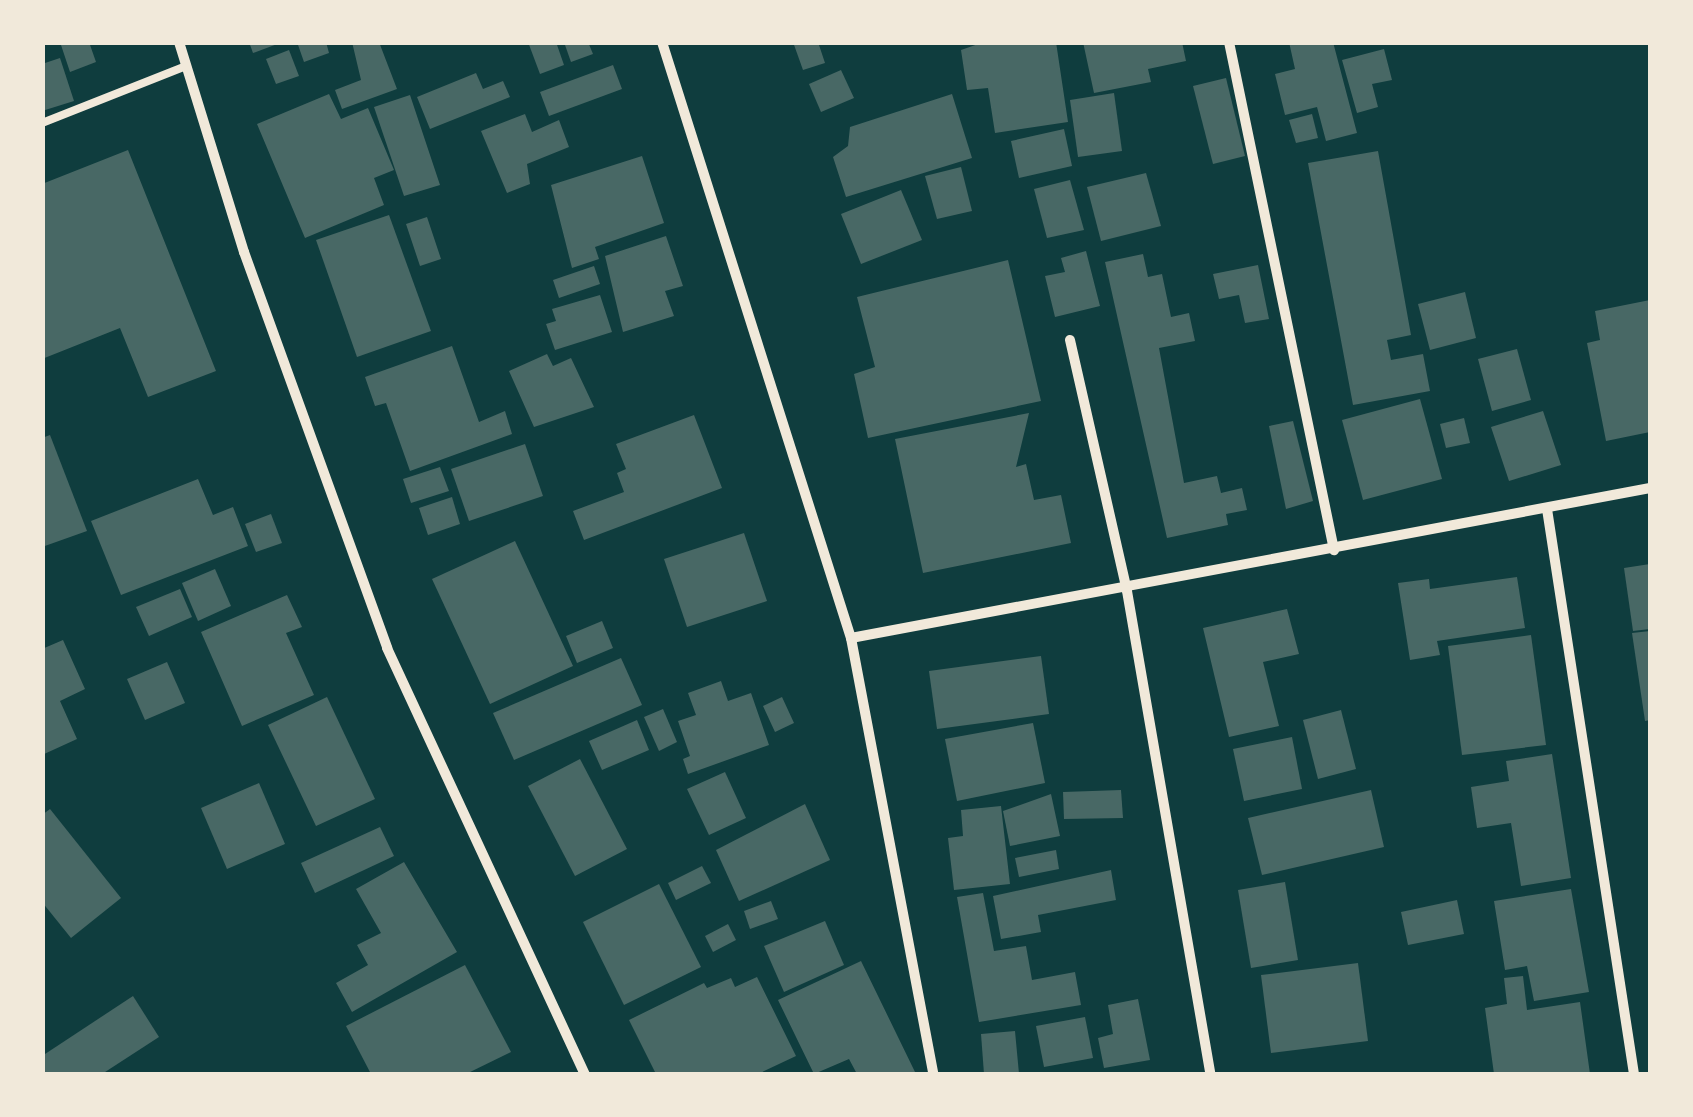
<!DOCTYPE html>
<style>
body{margin:0}
#map{position:relative;width:1693px;height:1117px;overflow:hidden;background:#0f3d3e;font-family:"PT Sans Narrow",sans-serif}
div>[style]{position:absolute}
.building>*{inset:0;background:#486865}
.service>*{height:8px;margin:-4px;padding:0 4px;transform-origin:4px;border-radius:4px;background:#f1e9da}
.minor>*{height:10px;margin:-5px;padding:0 5px;transform-origin:5px;border-radius:5px;background:#f1e9da}
span{translate:-50% -50%;white-space:nowrap;text-align:center;line-height:1.15;-webkit-text-stroke:8px #f1e9da;paint-order:stroke}
.frame{position:absolute;inset:0;border:45px solid #f1e9da;pointer-events:none}
</style>
<div id="map">
<div class="building">
<i style="clip-path:polygon(60px 42px,89px 42px,96px 62px,70px 72px)"></i>
<i style="clip-path:polygon(249px 42px,280px 42px,280px 43px,253px 53px)"></i>
<i style="clip-path:polygon(297px 42px,326px 42px,329px 53px,304px 62px)"></i>
<i style="clip-path:polygon(352px 42px,379px 42px,397px 89px,342px 109px,335px 90px,361px 80px)"></i>
<i style="clip-path:polygon(528px 42px,556px 42px,564px 65px,540px 74px)"></i>
<i style="clip-path:polygon(572px 42px,588px 42px,593px 54px,571px 62px,565px 45px)"></i>
<i style="clip-path:polygon(793px 42px,818px 42px,825px 63px,803px 70px)"></i>
<i style="clip-path:polygon(984px 42px,1056px 42px,1068px 122px,995px 133px,988px 88px,967px 90px,961px 50px)"></i>
<i style="clip-path:polygon(1083px 42px,1182px 42px,1186px 61px,1148px 69px,1151px 82px,1094px 93px)"></i>
<i style="clip-path:polygon(1289px 42px,1333px 42px,1357px 133px,1326px 141px,1317px 107px,1285px 115px,1275px 74px,1295px 69px)"></i>
<i style="clip-path:polygon(1384px 49px,1392px 80px,1372px 84px,1378px 107px,1357px 113px,1342px 60px)"></i>
<i style="clip-path:polygon(289px 50px,299px 76px,276px 84px,266px 59px)"></i>
<i style="clip-path:polygon(60px 58px,74px 101px,42px 111px,42px 64px)"></i>
<i style="clip-path:polygon(613px 65px,622px 89px,549px 116px,540px 92px)"></i>
<i style="clip-path:polygon(841px 70px,854px 98px,821px 112px,809px 84px)"></i>
<i style="clip-path:polygon(476px 73px,483px 89px,503px 81px,510px 97px,430px 129px,417px 97px)"></i>
<i style="clip-path:polygon(1226px 78px,1245px 156px,1213px 164px,1193px 86px)"></i>
<i style="clip-path:polygon(1114px 93px,1122px 151px,1078px 157px,1070px 100px)"></i>
<i style="clip-path:polygon(329px 94px,341px 119px,368px 108px,394px 170px,374px 178px,384px 205px,305px 238px,257px 124px)"></i>
<i style="clip-path:polygon(952px 94px,972px 158px,846px 197px,833px 157px,848px 146px,850px 127px)"></i>
<i style="clip-path:polygon(410px 95px,440px 185px,404px 196px,374px 107px)"></i>
<i style="clip-path:polygon(525px 114px,532px 132px,559px 120px,569px 147px,527px 164px,530px 184px,507px 193px,481px 131px)"></i>
<i style="clip-path:polygon(1312px 114px,1318px 138px,1296px 143px,1289px 120px)"></i>
<i style="clip-path:polygon(1064px 129px,1072px 166px,1019px 178px,1011px 141px)"></i>
<i style="clip-path:polygon(128px 150px,216px 371px,148px 397px,120px 328px,42px 359px,42px 184px)"></i>
<i style="clip-path:polygon(1378px 151px,1411px 335px,1387px 340px,1391px 360px,1423px 354px,1430px 391px,1353px 405px,1308px 163px)"></i>
<i style="clip-path:polygon(642px 156px,664px 223px,595px 247px,599px 259px,572px 268px,551px 185px)"></i>
<i style="clip-path:polygon(961px 167px,972px 211px,937px 219px,925px 176px)"></i>
<i style="clip-path:polygon(1146px 173px,1161px 226px,1101px 241px,1087px 187px)"></i>
<i style="clip-path:polygon(1070px 180px,1084px 230px,1047px 238px,1034px 189px)"></i>
<i style="clip-path:polygon(901px 190px,922px 240px,861px 264px,841px 214px)"></i>
<i style="clip-path:polygon(389px 215px,431px 331px,357px 357px,316px 240px)"></i>
<i style="clip-path:polygon(427px 217px,441px 259px,420px 266px,406px 224px)"></i>
<i style="clip-path:polygon(666px 236px,683px 286px,665px 291px,674px 316px,623px 332px,605px 256px)"></i>
<i style="clip-path:polygon(1086px 251px,1100px 306px,1055px 317px,1045px 276px,1065px 272px,1061px 258px)"></i>
<i style="clip-path:polygon(1143px 254px,1148px 277px,1162px 274px,1171px 317px,1189px 313px,1195px 341px,1159px 348px,1184px 483px,1217px 476px,1221px 493px,1242px 488px,1247px 510px,1226px 514px,1228px 525px,1167px 538px,1105px 262px)"></i>
<i style="clip-path:polygon(1008px 260px,1041px 401px,868px 438px,854px 374px,875px 367px,857px 297px)"></i>
<i style="clip-path:polygon(1258px 265px,1269px 319px,1245px 323px,1239px 295px,1219px 299px,1213px 274px)"></i>
<i style="clip-path:polygon(594px 266px,600px 284px,559px 298px,553px 280px)"></i>
<i style="clip-path:polygon(1465px 292px,1476px 338px,1430px 350px,1418px 304px)"></i>
<i style="clip-path:polygon(600px 295px,612px 332px,555px 350px,546px 324px,556px 321px,552px 309px)"></i>
<i style="clip-path:polygon(1650px 300px,1650px 432px,1606px 441px,1587px 343px,1600px 340px,1595px 311px)"></i>
<i style="clip-path:polygon(452px 346px,479px 422px,505px 411px,512px 434px,410px 471px,386px 403px,375px 406px,365px 377px)"></i>
<i style="clip-path:polygon(1517px 349px,1531px 400px,1492px 411px,1478px 359px)"></i>
<i style="clip-path:polygon(547px 354px,553px 366px,571px 358px,594px 407px,534px 427px,509px 371px)"></i>
<i style="clip-path:polygon(1420px 399px,1442px 479px,1363px 500px,1342px 420px)"></i>
<i style="clip-path:polygon(1543px 411px,1561px 465px,1509px 481px,1491px 427px)"></i>
<i style="clip-path:polygon(1029px 413px,1016px 467px,1026px 464px,1034px 500px,1061px 495px,1071px 543px,923px 573px,895px 439px)"></i>
<i style="clip-path:polygon(694px 415px,722px 488px,584px 540px,573px 511px,624px 492px,617px 473px,626px 469px,616px 444px)"></i>
<i style="clip-path:polygon(1464px 418px,1470px 443px,1446px 448px,1440px 424px)"></i>
<i style="clip-path:polygon(1293px 421px,1313px 501px,1286px 509px,1269px 426px)"></i>
<i style="clip-path:polygon(50px 435px,87px 531px,42px 547px,42px 438px)"></i>
<i style="clip-path:polygon(525px 444px,543px 496px,469px 521px,451px 469px)"></i>
<i style="clip-path:polygon(440px 467px,449px 491px,411px 503px,403px 479px)"></i>
<i style="clip-path:polygon(198px 479px,213px 515px,233px 507px,248px 546px,121px 595px,91px 521px)"></i>
<i style="clip-path:polygon(452px 497px,460px 524px,428px 535px,419px 508px)"></i>
<i style="clip-path:polygon(271px 514px,282px 543px,256px 552px,245px 524px)"></i>
<i style="clip-path:polygon(744px 533px,767px 601px,687px 627px,664px 559px)"></i>
<i style="clip-path:polygon(515px 541px,573px 666px,490px 704px,432px 579px)"></i>
<i style="clip-path:polygon(1650px 564px,1650px 629px,1633px 631px,1624px 568px)"></i>
<i style="clip-path:polygon(215px 569px,231px 606px,198px 621px,182px 583px)"></i>
<i style="clip-path:polygon(1517px 577px,1525px 628px,1437px 641px,1440px 655px,1410px 660px,1398px 583px,1429px 579px,1430px 589px)"></i>
<i style="clip-path:polygon(180px 589px,192px 617px,149px 636px,136px 607px)"></i>
<i style="clip-path:polygon(287px 595px,302px 627px,286px 633px,314px 695px,242px 726px,201px 632px)"></i>
<i style="clip-path:polygon(1287px 609px,1299px 654px,1263px 662px,1279px 726px,1229px 737px,1203px 628px)"></i>
<i style="clip-path:polygon(602px 621px,613px 648px,577px 663px,566px 636px)"></i>
<i style="clip-path:polygon(1650px 631px,1650px 720px,1645px 721px,1632px 633px)"></i>
<i style="clip-path:polygon(1531px 635px,1546px 745px,1462px 755px,1448px 646px)"></i>
<i style="clip-path:polygon(63px 640px,85px 689px,60px 701px,77px 739px,42px 755px,42px 649px)"></i>
<i style="clip-path:polygon(1041px 656px,1049px 714px,937px 729px,929px 671px)"></i>
<i style="clip-path:polygon(621px 658px,642px 705px,514px 760px,493px 713px)"></i>
<i style="clip-path:polygon(167px 662px,185px 703px,145px 720px,127px 679px)"></i>
<i style="clip-path:polygon(721px 681px,728px 701px,751px 693px,769px 745px,688px 774px,683px 759px,690px 756px,678px 721px,696px 715px,688px 693px)"></i>
<i style="clip-path:polygon(327px 697px,375px 799px,316px 826px,268px 725px)"></i>
<i style="clip-path:polygon(782px 697px,794px 723px,775px 732px,763px 706px)"></i>
<i style="clip-path:polygon(663px 709px,677px 742px,659px 751px,644px 717px)"></i>
<i style="clip-path:polygon(1341px 710px,1356px 769px,1318px 779px,1303px 720px)"></i>
<i style="clip-path:polygon(637px 720px,649px 750px,602px 770px,589px 741px)"></i>
<i style="clip-path:polygon(1033px 723px,1045px 783px,957px 801px,945px 739px)"></i>
<i style="clip-path:polygon(1292px 737px,1302px 789px,1244px 801px,1233px 749px)"></i>
<i style="clip-path:polygon(1552px 754px,1571px 878px,1521px 886px,1511px 823px,1477px 828px,1471px 787px,1509px 781px,1506px 761px)"></i>
<i style="clip-path:polygon(580px 759px,627px 849px,575px 876px,528px 786px)"></i>
<i style="clip-path:polygon(725px 772px,746px 818px,709px 835px,687px 789px)"></i>
<i style="clip-path:polygon(259px 783px,285px 844px,227px 869px,201px 808px)"></i>
<i style="clip-path:polygon(1121px 790px,1123px 818px,1064px 819px,1063px 792px)"></i>
<i style="clip-path:polygon(1371px 790px,1384px 847px,1262px 875px,1248px 818px)"></i>
<i style="clip-path:polygon(1051px 794px,1060px 836px,1010px 846px,1003px 811px)"></i>
<i style="clip-path:polygon(805px 804px,830px 860px,739px 901px,716px 850px)"></i>
<i style="clip-path:polygon(1001px 806px,1010px 884px,954px 890px,948px 838px,963px 836px,961px 810px)"></i>
<i style="clip-path:polygon(50px 809px,121px 898px,71px 938px,42px 902px,42px 815px)"></i>
<i style="clip-path:polygon(380px 827px,394px 856px,315px 893px,301px 863px)"></i>
<i style="clip-path:polygon(1056px 850px,1059px 869px,1019px 877px,1015px 858px)"></i>
<i style="clip-path:polygon(404px 862px,457px 952px,352px 1012px,336px 983px,368px 965px,357px 945px,381px 933px,356px 889px)"></i>
<i style="clip-path:polygon(702px 866px,711px 883px,676px 900px,668px 883px)"></i>
<i style="clip-path:polygon(1111px 870px,1116px 900px,1038px 915px,1041px 932px,1001px 939px,993px 896px)"></i>
<i style="clip-path:polygon(1285px 882px,1298px 960px,1251px 968px,1238px 890px)"></i>
<i style="clip-path:polygon(659px 884px,701px 967px,624px 1005px,583px 922px)"></i>
<i style="clip-path:polygon(1571px 889px,1589px 992px,1534px 1001px,1527px 966px,1505px 970px,1494px 901px)"></i>
<i style="clip-path:polygon(983px 893px,994px 951px,1026px 946px,1032px 980px,1075px 972px,1081px 1005px,979px 1022px,957px 897px)"></i>
<i style="clip-path:polygon(1457px 900px,1464px 934px,1408px 945px,1401px 912px)"></i>
<i style="clip-path:polygon(771px 901px,778px 919px,750px 929px,744px 911px)"></i>
<i style="clip-path:polygon(825px 921px,844px 965px,784px 992px,764px 946px)"></i>
<i style="clip-path:polygon(728px 924px,736px 940px,713px 952px,705px 936px)"></i>
<i style="clip-path:polygon(861px 961px,916px 1074px,857px 1074px,849px 1059px,814px 1074px,778px 1000px)"></i>
<i style="clip-path:polygon(1358px 963px,1368px 1041px,1271px 1053px,1261px 975px)"></i>
<i style="clip-path:polygon(465px 965px,511px 1052px,466px 1074px,371px 1074px,346px 1026px)"></i>
<i style="clip-path:polygon(1523px 976px,1527px 1010px,1580px 1002px,1590px 1074px,1494px 1074px,1485px 1008px,1507px 1004px,1504px 978px)"></i>
<i style="clip-path:polygon(757px 977px,796px 1056px,758px 1074px,656px 1074px,629px 1020px,704px 983px,707px 988px,731px 978px,735px 987px)"></i>
<i style="clip-path:polygon(133px 996px,159px 1037px,102px 1074px,42px 1074px,42px 1056px)"></i>
<i style="clip-path:polygon(1138px 999px,1150px 1060px,1104px 1068px,1098px 1038px,1113px 1034px,1108px 1005px)"></i>
<i style="clip-path:polygon(1085px 1017px,1093px 1058px,1044px 1067px,1036px 1026px)"></i>
<i style="clip-path:polygon(1015px 1031px,1019px 1074px,984px 1074px,981px 1034px)"></i>
</div>
<div class="service">
<i style="left:42px;top:123px;width:155px;rotate:-21.6deg"></i>
</div>
<div class="minor">
<i style="left:179px;top:42px;width:220px;rotate:72.8deg"></i>
<i style="left:244px;top:252px;width:421px;rotate:70.1deg"></i>
<i style="left:387px;top:648px;width:470px;rotate:65.1deg"></i>
<i style="left:662px;top:42px;width:625px;rotate:72.41deg"></i>
<i style="left:851px;top:638px;width:444px;rotate:79.3deg"></i>
<i style="left:1229px;top:42px;width:519px;rotate:78.32deg"></i>
<i style="left:1070px;top:340px;width:257px;rotate:77.2deg"></i>
<i style="left:1127px;top:591px;width:490px;rotate:80.2deg"></i>
<i style="left:1547px;top:509px;width:572px;rotate:81.25deg"></i>
<i style="left:851px;top:638px;width:813px;rotate:-10.63deg"></i>
</div>
<div class="frame"></div>
</div>
